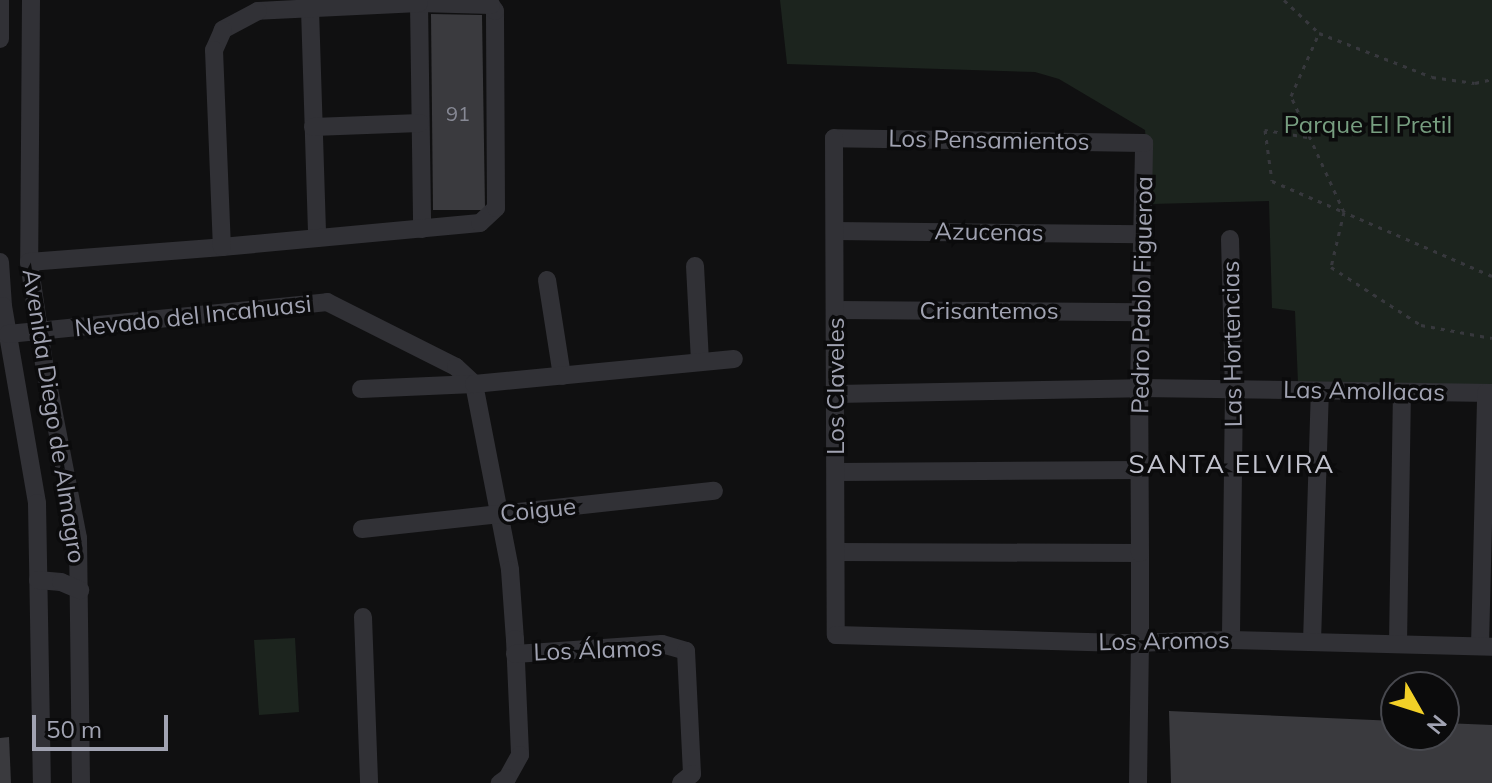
<!DOCTYPE html>
<meta charset="utf-8">
<style>
body{margin:0}
#map{position:relative;width:1492px;height:783px;overflow:hidden;background:#101011;font-family:Mulish,sans-serif}
div>[style]{position:absolute}
.green>*{inset:0;background:#1c241e}
.building>*{inset:0;background:#3a3a3e}
.path>*{height:3px;margin-top:-1.5px;transform-origin:0;background:repeating-linear-gradient(90deg,#37383d 0 4px,transparent 0 10px)}
.minor>*{height:18px;margin:-9px;padding:0 9px;transform-origin:9px;border-radius:9px;background:#313136}
span{translate:-50% -50%;white-space:nowrap;text-align:center;line-height:1.15;-webkit-text-stroke:7px #0b0b0c;paint-order:stroke}
.number-label{font-size:20px;color:#878995}
.number-label span{-webkit-text-stroke-width:0}
.park-label{font-size:24px;color:#779e80}
.street-label{font-size:24px;color:#a1a3b2}
.neighbourhood-label{font-size:26px;color:#c2c3ce;letter-spacing:2px}
.north{position:absolute;left:1380px;top:671px;width:80px;height:80px;box-sizing:border-box;background:#0b0b0c;border:2px solid #47484e;border-radius:50%;rotate:129deg;font-size:22px;font-weight:700;line-height:32px;text-align:center;color:#a1a3b2}
.north::after{content:'';display:block;margin:auto;width:28px;height:36px;background:#f2d027;clip-path:polygon(50% 0,100% 100%,50% 72%,0 100%)}
.scale{position:absolute;left:32px;top:715px;width:136px;height:36px;box-sizing:border-box;border:4px solid #a1a3b2;border-top:0;padding-left:10px;font-size:24px;line-height:28px;white-space:nowrap;color:#a1a3b2;-webkit-text-stroke:6px #0b0b0c;paint-order:stroke}
</style>
<div id="map">
<div class="green">
<i style="clip-path:polygon(780px 0,1492px 0,1492px 386px,1298px 383px,1295px 311px,1272px 308px,1269px 201px,1151px 204px,1145px 130px,1059px 79px,1035px 72px,787px 64px)"></i>
<i style="clip-path:polygon(295px 638px,299px 712px,259px 715px,254px 640px)"></i>
</div>
<div class="building">
<i style="clip-path:polygon(431px 14px,482px 15px,485px 210px,433px 210px)"></i>
<i style="clip-path:polygon(1169px 711px,1396px 721px,1396px 735px,1444px 735px,1444px 723px,1492px 725px,1492px 783px,1171px 783px)"></i>
<i style="clip-path:polygon(9px 737px,11px 783px,0 783px,0 738px)"></i>
</div>
<div class="path">
<i style="left:1284px;top:0;width:48px;rotate:43.3deg"></i>
<i style="left:1319px;top:33px;width:121px;rotate:21.3deg"></i>
<i style="left:1432px;top:77px;width:43px;rotate:7.9deg"></i>
<i style="left:1475px;top:83px;width:17px;rotate:-13deg"></i>
<i style="left:1307px;top:137px;width:43px;rotate:-170.5deg"></i>
<i style="left:1265px;top:130px;width:51px;rotate:82.2deg"></i>
<i style="left:1272px;top:181px;width:78px;rotate:23.3deg"></i>
<i style="left:1344px;top:212px;width:128px;rotate:-114.6deg"></i>
<i style="left:1291px;top:96px;width:69px;rotate:-66deg"></i>
<i style="left:1492px;top:276px;width:161px;rotate:-156.6deg"></i>
<i style="left:1344px;top:212px;width:57px;rotate:103.3deg"></i>
<i style="left:1331px;top:267px;width:107px;rotate:32.8deg"></i>
<i style="left:1421px;top:325px;width:72px;rotate:10.4deg"></i>
</div>
<div class="minor">
<i style="left:31px;top:0;width:262px;rotate:90.4deg"></i>
<i style="left:29px;top:262px;width:102px;rotate:81.6deg"></i>
<i style="left:44px;top:363px;width:178px;rotate:79deg"></i>
<i style="left:78px;top:538px;width:245px;rotate:89.3deg"></i>
<i style="left:419px;top:3px;width:226px;rotate:89.2deg"></i>
<i style="left:310px;top:9px;width:229px;rotate:88.2deg"></i>
<i style="left:0;top:39px;width:39px;rotate:-90deg"></i>
<i style="left:313px;top:127px;width:107px;rotate:-2.1deg"></i>
<i style="left:835px;top:231px;width:308px;rotate:0.6deg"></i>
<i style="left:1230px;top:239px;width:150px;rotate:88.5deg"></i>
<i style="left:1234px;top:389px;width:251px;rotate:90.7deg"></i>
<i style="left:0;top:262px;width:44px;rotate:86.1deg"></i>
<i style="left:3px;top:306px;width:200px;rotate:80.2deg"></i>
<i style="left:37px;top:503px;width:280px;rotate:89deg"></i>
<i style="left:29px;top:262px;width:194px;rotate:-4.4deg"></i>
<i style="left:222px;top:247px;width:259px;rotate:-5.3deg"></i>
<i style="left:480px;top:223px;width:22px;rotate:-43deg"></i>
<i style="left:496px;top:208px;width:197px;rotate:-90.3deg"></i>
<i style="left:495px;top:11px;width:7px;rotate:-124deg"></i>
<i style="left:491px;top:5px;width:72px;rotate:-178.4deg"></i>
<i style="left:419px;top:3px;width:161px;rotate:177.2deg"></i>
<i style="left:258px;top:11px;width:40px;rotate:152deg"></i>
<i style="left:223px;top:30px;width:22px;rotate:114deg"></i>
<i style="left:214px;top:50px;width:197px;rotate:87.7deg"></i>
<i style="left:695px;top:266px;width:96px;rotate:87deg"></i>
<i style="left:547px;top:280px;width:97px;rotate:81.1deg"></i>
<i style="left:836px;top:310px;width:306px;rotate:0.4deg"></i>
<i style="left:8px;top:334px;width:321px;rotate:-5.7deg"></i>
<i style="left:327px;top:302px;width:144px;rotate:26.7deg"></i>
<i style="left:456px;top:367px;width:25px;rotate:43deg"></i>
<i style="left:474px;top:384px;width:189px;rotate:79deg"></i>
<i style="left:510px;top:570px;width:69px;rotate:85.9deg"></i>
<i style="left:515px;top:639px;width:116px;rotate:87.5deg"></i>
<i style="left:520px;top:755px;width:26px;rotate:119deg"></i>
<i style="left:507px;top:778px;width:9px;rotate:144deg"></i>
<i style="left:361px;top:389px;width:113px;rotate:-2.5deg"></i>
<i style="left:474px;top:384px;width:261px;rotate:-5.5deg"></i>
<i style="left:836px;top:394px;width:303px;rotate:-1.1deg"></i>
<i style="left:1139px;top:388px;width:353px;rotate:0.8deg"></i>
<i style="left:837px;top:472px;width:303px;rotate:-0.4deg"></i>
<i style="left:362px;top:529px;width:354px;rotate:-6.2deg"></i>
<i style="left:837px;top:552px;width:303px;rotate:0.2deg"></i>
<i style="left:38px;top:580px;width:23px;rotate:5deg"></i>
<i style="left:61px;top:582px;width:21px;rotate:23deg"></i>
<i style="left:363px;top:617px;width:166px;rotate:87.9deg"></i>
<i style="left:1312px;top:642px;width:251px;rotate:-88.2deg"></i>
<i style="left:1398px;top:644px;width:252px;rotate:-89.1deg"></i>
<i style="left:1480px;top:646px;width:253px;rotate:-88.6deg"></i>
<i style="left:515px;top:654px;width:147px;rotate:-3.9deg"></i>
<i style="left:662px;top:644px;width:25px;rotate:16deg"></i>
<i style="left:686px;top:651px;width:123px;rotate:87.2deg"></i>
<i style="left:692px;top:774px;width:14px;rotate:141deg"></i>
<i style="left:1138px;top:783px;width:140px;rotate:-89.2deg"></i>
<i style="left:1140px;top:643px;width:90px;rotate:-90deg"></i>
<i style="left:1140px;top:553px;width:165px;rotate:-90.3deg"></i>
<i style="left:1139px;top:388px;width:245px;rotate:-88.8deg"></i>
<i style="left:1144px;top:143px;width:310px;rotate:-179.1deg"></i>
<i style="left:834px;top:138px;width:497px;rotate:89.8deg"></i>
<i style="left:836px;top:635px;width:278px;rotate:1.6deg"></i>
<i style="left:1114px;top:643px;width:26px"></i>
<i style="left:1140px;top:643px;width:20px;rotate:-3deg"></i>
<i style="left:1160px;top:642px;width:71px;rotate:-1.6deg"></i>
<i style="left:1231px;top:640px;width:261px;rotate:1.5deg"></i>
</div>
<div class="number-label">
<span style="left:458px;top:113px">91</span>
</div>
<div class="park-label">
<span style="left:1368px;top:125px">Parque El Pretil</span>
</div>
<div class="street-label">
<span style="left:989px;top:140px;rotate:1deg">Los Pensamientos</span>
<span style="left:989px;top:232px;rotate:1deg">Azucenas</span>
<span style="left:1142px;top:295px;rotate:-89deg">Pedro Pablo Figueroa</span>
<span style="left:989px;top:311px">Crisantemos</span>
<span style="left:193px;top:316px;rotate:-6deg">Nevado del Incahuasi</span>
<span style="left:1232px;top:344px;rotate:-91deg">Las Hortencias</span>
<span style="left:836px;top:386px;rotate:-90deg">Los Claveles</span>
<span style="left:1364px;top:391px;rotate:1deg">Las Amollacas</span>
<span style="left:54px;top:416px;rotate:81deg">Avenida Diego de Almagro</span>
<span style="left:538px;top:510px;rotate:-6deg">Coigue</span>
<span style="left:1164px;top:641px;rotate:-1deg">Los Aromos</span>
<span style="left:598px;top:650px;rotate:-2deg">Los Álamos</span>
</div>
<div class="neighbourhood-label">
<span style="left:1232px;top:464px">SANTA ELVIRA</span>
</div>
<div class="north">N</div>
<div class="scale">50 m</div>
</div>
